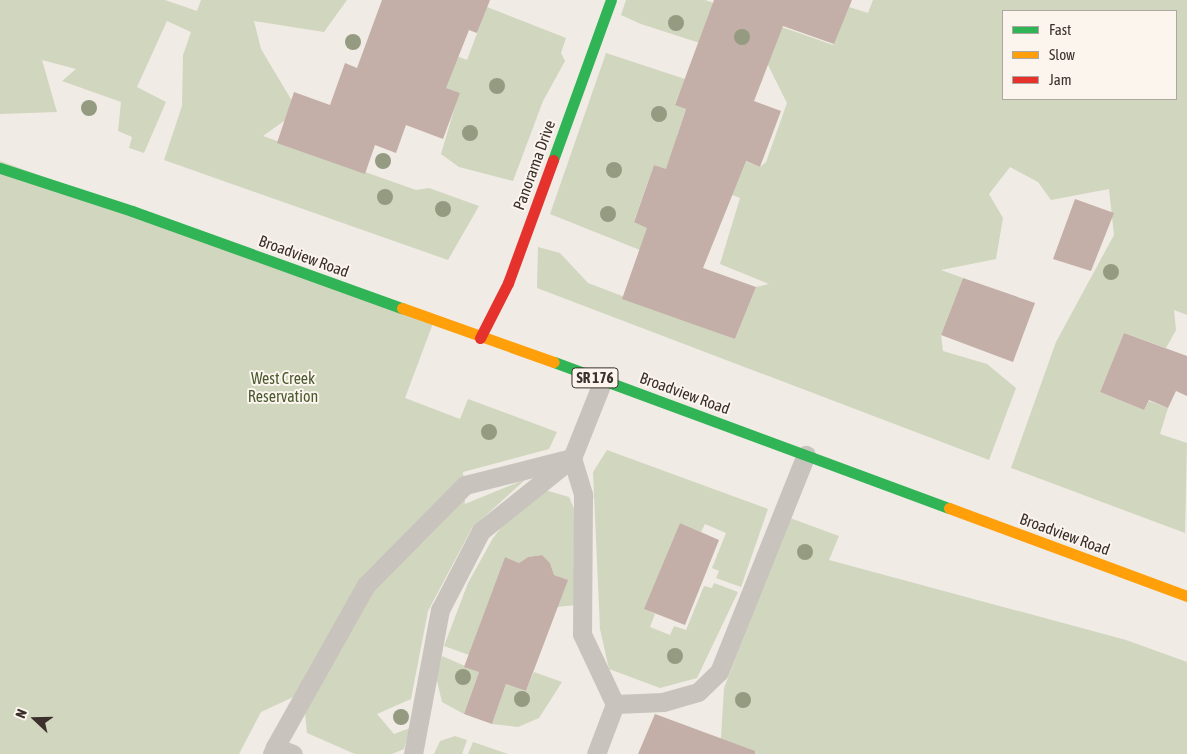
<!DOCTYPE html>
<style>
body{margin:0}
#map{position:relative;width:1187px;height:754px;overflow:hidden;background:#f0ebe5;font-family:"Asap Condensed",sans-serif}
div>[style]{position:absolute}
.green>*{inset:0;background:#d1d6bf}
.building>*{inset:0;background:#c3afa7}
.lane>*{height:19px;margin:-9.5px;padding:0 9.5px;transform-origin:9.5px;border-radius:9.5px;background:#c9c3be}
.fast>*{height:11px;margin:-5.5px;padding:0 5.5px;transform-origin:5.5px;border-radius:5.5px;background:#30b455}
.slow>*{height:11px;margin:-5.5px;padding:0 5.5px;transform-origin:5.5px;border-radius:5.5px;background:#ff9f0a}
.jam>*{height:11px;margin:-5.5px;padding:0 5.5px;transform-origin:5.5px;border-radius:5.5px;background:#e5322d}
.trees>*{width:16px;height:16px;margin:-8px;border-radius:50%;background:#959b80}
span{translate:-50% -50%;white-space:nowrap;text-align:center;line-height:1.15;-webkit-text-stroke:4px #fbf5ee;paint-order:stroke}
.shield-label span{padding:1px 4px;background:#fbf5ee;border:1px solid;border-radius:4px;-webkit-text-stroke-width:0}
.shield-label{font-size:15px;color:#3b302b;font-weight:700}
.street-label{font-size:16px;color:#3b302b}
.park-label{font-size:16px;color:#4a5a2e}
.legend{position:absolute;left:1002px;top:10px;width:175px;height:90px;box-sizing:border-box;background:#fbf5ee;border:1px solid #aea6a0;margin:0;padding:6px 9px;list-style:none;font-size:15px;color:#3b302b}
.legend li{display:flex;align-items:center;gap:10px;height:25px}
.legend b{width:25px;border:1px solid #aea6a0}
.north{position:absolute;left:10px;top:694px;width:50px;height:50px;-webkit-text-stroke:4px #fbf5ee;paint-order:stroke;rotate:291deg;font-size:14px;font-weight:700;line-height:20px;text-align:center;color:#3b302b}
.north::after{content:'';display:block;margin:auto;width:18px;height:22px;background:#3b302b;clip-path:polygon(50% 0,100% 100%,50% 72%,0 100%)}
</style>
<div id="map">
<div class="green">
<i style="clip-path:polygon(0 0,165px 0,197px 11px,201px 0,347px 0,324px 32px,254px 21px,261px 49px,298px 111px,263px 136px,416px 190px,429px 188px,479px 206px,448px 260px,164px 160px,182px 106px,183px 55px,191px 32px,167px 21px,137px 87px,166px 102px,144px 153px,129px 148px,132px 137px,118px 131px,121px 102px,62px 81px,76px 69px,42px 60px,57px 112px,0 114px)"></i>
<i style="clip-path:polygon(evenodd,626px 0,705px 0,833px 45px,849px 7px,868px 13px,873px 0,1187px 0,1187px 315px,1174px 310px,1176px 330px,1166px 348px,1124px 333px,1100px 392px,1144px 410px,1149px 401px,1168px 408px,1160px 434px,1187px 443px,1185px 533px,1011px 468px,1056px 342px,1114px 235px,1109px 189px,1051px 200px,1038px 182px,1010px 167px,989px 194px,1003px 218px,996px 259px,941px 270px,963px 278px,941px 335px,943px 351px,987px 364px,1016px 388px,989px 460px,537px 288px,538px 247px,560px 253px,588px 283px,735px 339px,756px 287px,769px 284px,720px 264px,740px 198px,654px 165px,634px 221px,648px 228px,640px 250px,550px 214px,606px 53px,685px 79px,675px 104px,686px 109px,677px 135px,760px 167px,766px 162px,787px 103px,768px 65px,641px 24px,621px 15px,626px 0,1003px 11px,1176px 11px,1176px 99px,1003px 99px,1003px 11px)"></i>
<i style="clip-path:polygon(487px 7px,566px 38px,561px 53px,565px 61px,543px 101px,513px 181px,459px 167px,441px 154px,459px 93px,415px 77px,381px 27px,467px 60px)"></i>
<i style="clip-path:polygon(0 161px,435px 318px,405px 398px,460px 419px,468px 399px,557px 432px,549px 449px,463px 472px,465px 504px,526px 479px,472px 528px,428px 611px,411px 699px,377px 714px,394px 734px,410px 728px,404px 749px,392px 754px,355px 754px,307px 733px,305px 713px,313px 699px,304px 692px,261px 712px,239px 754px,0 754px)"></i>
<i style="clip-path:polygon(607px 450px,768px 509px,741px 587px,716px 578px,719px 571px,712px 568px,726px 533px,705px 524px,701px 532px,680px 523px,645px 609px,655px 614px,650px 627px,670px 635px,674px 626px,686px 630px,704px 586px,712px 588px,714px 583px,738px 592px,697px 678px,660px 688px,609px 669px,600px 629px,593px 472px)"></i>
<i style="clip-path:polygon(545px 490px,569px 497px,575px 511px,576px 605px,557px 607px,567px 580px,554px 575px,550px 563px,542px 555px,528px 557px,519px 563px,505px 557px,469px 655px,444px 646px,468px 583px,493px 538px,511px 515px)"></i>
<i style="clip-path:polygon(790px 518px,839px 536px,829px 560px,1126px 640px,1187px 662px,1187px 754px,715px 754px,721px 738px,724px 688px)"></i>
<i style="clip-path:polygon(442px 656px,479px 672px,464px 714px,442px 702px,436px 677px)"></i>
<i style="clip-path:polygon(534px 672px,562px 682px,539px 718px,518px 727px,492px 724px,506px 684px,526px 691px)"></i>
<i style="clip-path:polygon(455px 736px,467px 740px,462px 754px,434px 754px,440px 741px)"></i>
<i style="clip-path:polygon(473px 742px,508px 754px,468px 754px)"></i>
</div>
<div class="building">
<i style="clip-path:polygon(382px 0,490px 0,477px 33px,469px 30px,446px 88px,460px 93px,443px 139px,406px 125px,396px 153px,375px 145px,365px 174px,277px 143px,294px 92px,330px 105px,345px 63px,357px 68px)"></i>
<i style="clip-path:polygon(714px 0,852px 0,834px 44px,783px 26px,754px 101px,781px 111px,760px 167px,746px 161px,703px 268px,756px 287px,735px 339px,622px 299px,647px 228px,634px 222px,654px 165px,666px 169px,686px 109px,675px 105px)"></i>
<i style="clip-path:polygon(1075px 199px,1114px 213px,1091px 271px,1053px 259px)"></i>
<i style="clip-path:polygon(963px 278px,1035px 303px,1013px 362px,941px 335px)"></i>
<i style="clip-path:polygon(1124px 333px,1187px 356px,1187px 396px,1176px 391px,1168px 408px,1149px 400px,1144px 410px,1100px 392px)"></i>
<i style="clip-path:polygon(680px 523px,719px 540px,685px 625px,644px 609px)"></i>
<i style="clip-path:polygon(542px 555px,550px 563px,554px 575px,568px 580px,526px 691px,506px 684px,492px 724px,464px 714px,479px 672px,464px 667px,505px 557px,519px 563px,528px 557px)"></i>
<i style="clip-path:polygon(655px 714px,755px 751px,755px 754px,638px 754px)"></i>
</div>
<div class="lane">
<i style="left:572px;top:458px;width:39px;rotate:73deg"></i>
<i style="left:583px;top:495px;width:139px;rotate:90.4deg"></i>
<i style="left:582px;top:634px;width:77px;rotate:64.8deg"></i>
<i style="left:615px;top:704px;width:53px;rotate:110.8deg"></i>
<i style="left:615px;top:704px;width:48px;rotate:-2.4deg"></i>
<i style="left:663px;top:702px;width:36px;rotate:-16deg"></i>
<i style="left:698px;top:692px;width:29px;rotate:-44deg"></i>
<i style="left:719px;top:672px;width:234px;rotate:-68.2deg"></i>
<i style="left:275px;top:747px;width:186px;rotate:-60.7deg"></i>
<i style="left:366px;top:585px;width:141px;rotate:-45.3deg"></i>
<i style="left:465px;top:485px;width:110px;rotate:-14.2deg"></i>
<i style="left:272px;top:754px;width:8px;rotate:-67deg"></i>
<i style="left:275px;top:747px;width:19px;rotate:21deg"></i>
<i style="left:413px;top:754px;width:147px;rotate:-79.4deg"></i>
<i style="left:440px;top:610px;width:89px;rotate:-62.6deg"></i>
<i style="left:481px;top:531px;width:117px;rotate:-38.7deg"></i>
<i style="left:572px;top:458px;width:84px;rotate:-68.3deg"></i>
</div>
<div class="fast">
<i style="left:553px;top:160px;width:170px;rotate:-70.1deg"></i>
<i style="left:0;top:168px;width:139px;rotate:18deg"></i>
<i style="left:132px;top:211px;width:287px;rotate:19.8deg"></i>
<i style="left:554px;top:362px;width:421px;rotate:20.3deg"></i>
</div>
<div class="slow">
<i style="left:402px;top:308px;width:161px;rotate:19.6deg"></i>
<i style="left:949px;top:508px;width:254px;rotate:20.3deg"></i>
</div>
<div class="jam">
<i style="left:480px;top:338px;width:62px;rotate:-63deg"></i>
<i style="left:508px;top:283px;width:131px;rotate:-69.9deg"></i>
</div>
<div class="trees">
<i style="left:676px;top:23px"></i>
<i style="left:742px;top:37px"></i>
<i style="left:353px;top:42px"></i>
<i style="left:497px;top:86px"></i>
<i style="left:89px;top:108px"></i>
<i style="left:659px;top:114px"></i>
<i style="left:470px;top:133px"></i>
<i style="left:383px;top:161px"></i>
<i style="left:614px;top:170px"></i>
<i style="left:385px;top:197px"></i>
<i style="left:443px;top:209px"></i>
<i style="left:608px;top:214px"></i>
<i style="left:1111px;top:272px"></i>
<i style="left:489px;top:432px"></i>
<i style="left:805px;top:552px"></i>
<i style="left:675px;top:656px"></i>
<i style="left:463px;top:677px"></i>
<i style="left:522px;top:699px"></i>
<i style="left:743px;top:700px"></i>
<i style="left:401px;top:717px"></i>
</div>
<div class="shield-label">
<span style="left:595px;top:378px">SR 176</span>
</div>
<div class="street-label">
<span style="left:534px;top:165px;rotate:-70deg">Panorama Drive</span>
<span style="left:304px;top:256px;rotate:20deg">Broadview Road</span>
<span style="left:685px;top:393px;rotate:20deg">Broadview Road</span>
<span style="left:1065px;top:534px;rotate:20deg">Broadview Road</span>
</div>
<div class="park-label">
<span style="left:283px;top:387px">West Creek<br>Reservation</span>
</div>
<ul class="legend">
<li><b style="height:6px;background:#30b455"></b>Fast</li>
<li><b style="height:6px;background:#ff9f0a"></b>Slow</li>
<li><b style="height:6px;background:#e5322d"></b>Jam</li>
</ul>
<div class="north">N</div>
</div>
